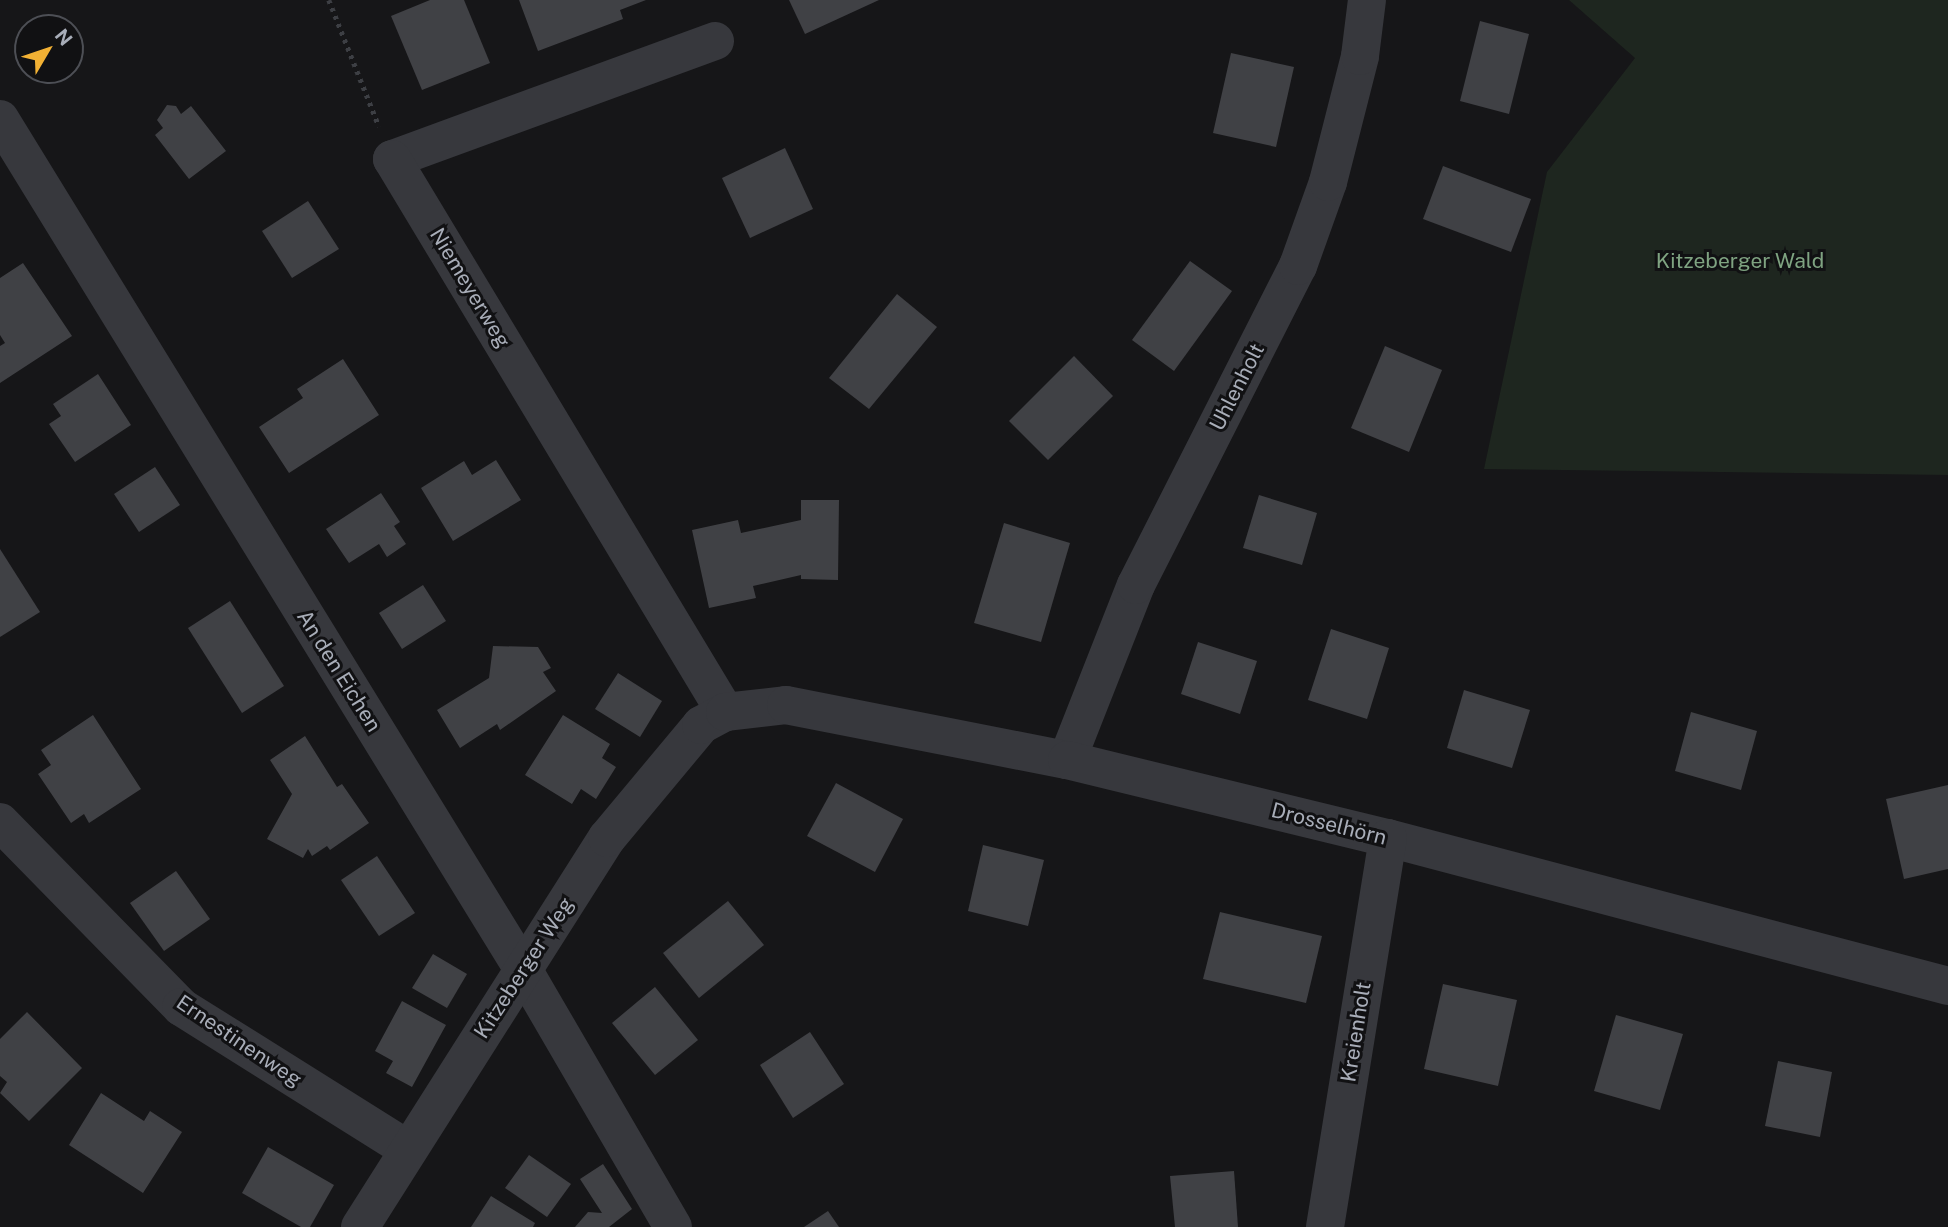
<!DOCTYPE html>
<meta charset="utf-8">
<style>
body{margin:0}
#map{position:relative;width:1948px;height:1227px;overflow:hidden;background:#161618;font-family:"Public Sans",sans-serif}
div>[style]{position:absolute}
.green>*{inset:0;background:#1e261f}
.building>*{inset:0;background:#404145}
.path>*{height:4.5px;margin-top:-2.25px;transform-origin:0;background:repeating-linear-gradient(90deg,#3d3f44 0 3.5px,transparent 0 8.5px)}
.street>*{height:38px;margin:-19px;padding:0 19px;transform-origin:19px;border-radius:19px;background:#37383d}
span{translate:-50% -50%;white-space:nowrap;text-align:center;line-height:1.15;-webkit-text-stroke:6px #111113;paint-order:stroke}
.park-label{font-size:21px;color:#7fa381}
.street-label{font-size:21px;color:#a8adb8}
.north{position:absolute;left:14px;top:14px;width:70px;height:70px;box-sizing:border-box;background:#111113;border:2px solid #4d4f55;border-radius:50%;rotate:51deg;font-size:19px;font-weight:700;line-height:28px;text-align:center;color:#a8adb8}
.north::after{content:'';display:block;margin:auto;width:24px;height:32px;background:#f2b134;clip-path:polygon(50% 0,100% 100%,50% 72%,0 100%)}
</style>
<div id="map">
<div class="green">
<i style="clip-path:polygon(1569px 0,1948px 0,1948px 475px,1484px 469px,1547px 172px,1635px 58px)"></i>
</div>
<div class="building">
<i style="clip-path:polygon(430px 0,464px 0,490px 63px,422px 90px,391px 16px)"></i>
<i style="clip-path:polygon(519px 0,646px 0,620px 10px,623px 19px,538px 51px)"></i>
<i style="clip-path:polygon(789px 0,879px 0,805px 34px)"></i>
<i style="clip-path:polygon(1480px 21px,1529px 34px,1509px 114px,1460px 101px)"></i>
<i style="clip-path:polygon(1231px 53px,1294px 67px,1276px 147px,1213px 133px)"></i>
<i style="clip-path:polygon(167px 105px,176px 106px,181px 114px,191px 106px,226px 151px,189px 179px,155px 135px,163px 128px,157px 120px)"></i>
<i style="clip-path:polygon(785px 148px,813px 209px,750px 238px,722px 178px)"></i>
<i style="clip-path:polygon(1443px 166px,1531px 199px,1511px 252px,1423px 219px)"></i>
<i style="clip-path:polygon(308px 201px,339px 249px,292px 278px,262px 231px)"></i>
<i style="clip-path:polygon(1190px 261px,1232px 291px,1174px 371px,1132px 340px)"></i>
<i style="clip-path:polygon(23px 263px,72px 336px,0 383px,0 346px,5px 343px,0 335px,0 278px)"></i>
<i style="clip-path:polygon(897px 294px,937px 327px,869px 409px,829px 378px)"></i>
<i style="clip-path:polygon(1385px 346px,1442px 370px,1409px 452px,1351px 428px)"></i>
<i style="clip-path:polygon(1074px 356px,1113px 396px,1048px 460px,1009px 421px)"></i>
<i style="clip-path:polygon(343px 359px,379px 415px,289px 473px,259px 427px,303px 398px,297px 389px)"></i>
<i style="clip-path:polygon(98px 374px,131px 425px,75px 462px,49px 424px,61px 416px,53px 404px)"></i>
<i style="clip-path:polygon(496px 460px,521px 500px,453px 541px,421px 488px,464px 461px,472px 475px)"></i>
<i style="clip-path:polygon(155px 467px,180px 505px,139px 532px,114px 494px)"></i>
<i style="clip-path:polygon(381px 493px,400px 522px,394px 526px,406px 544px,387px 557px,379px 544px,349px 563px,326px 529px)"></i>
<i style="clip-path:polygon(1259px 495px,1317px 513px,1302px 565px,1243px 548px)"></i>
<i style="clip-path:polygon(801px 500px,839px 500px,838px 580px,801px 579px,801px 575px,753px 586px,756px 598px,709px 608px,692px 530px,738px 520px,741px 533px,801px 520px)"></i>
<i style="clip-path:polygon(1004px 523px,1070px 543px,1041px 642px,974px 623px)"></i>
<i style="clip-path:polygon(0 549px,40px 612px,0 637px)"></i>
<i style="clip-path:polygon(423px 585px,446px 621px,402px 649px,379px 613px)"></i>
<i style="clip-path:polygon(230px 601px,284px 686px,242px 713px,188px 628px)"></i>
<i style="clip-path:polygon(1331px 629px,1389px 648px,1367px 719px,1308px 700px)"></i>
<i style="clip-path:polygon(1198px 642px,1257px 661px,1240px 714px,1181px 694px)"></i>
<i style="clip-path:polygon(493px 646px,538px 647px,551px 668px,543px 672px,556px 691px,500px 730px,497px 724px,460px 748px,437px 710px,489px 678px)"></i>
<i style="clip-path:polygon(618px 673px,662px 701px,640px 737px,595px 709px)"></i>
<i style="clip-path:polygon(1464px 690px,1530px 710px,1512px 768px,1447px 748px)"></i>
<i style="clip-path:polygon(1691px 712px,1757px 731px,1741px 790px,1675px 771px)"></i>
<i style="clip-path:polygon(93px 715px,141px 789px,89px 823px,84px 814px,71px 823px,38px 774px,51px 765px,41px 750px)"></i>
<i style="clip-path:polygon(563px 715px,610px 744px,602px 758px,616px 767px,596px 799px,581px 789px,572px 804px,525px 775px)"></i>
<i style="clip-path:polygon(305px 736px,337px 787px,342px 784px,369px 823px,330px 850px,327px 846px,312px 856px,308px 849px,303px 858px,267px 839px,292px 794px,270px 760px)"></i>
<i style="clip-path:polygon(836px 783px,903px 819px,875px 872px,807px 836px)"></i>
<i style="clip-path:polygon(1948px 785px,1948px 869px,1904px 879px,1886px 799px)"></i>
<i style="clip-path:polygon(983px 845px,1044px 860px,1028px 926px,968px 911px)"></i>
<i style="clip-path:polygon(377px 856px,415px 913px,379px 936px,341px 880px)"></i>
<i style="clip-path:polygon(176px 871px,210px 919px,164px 951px,130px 903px)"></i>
<i style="clip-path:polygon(728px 901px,764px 945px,699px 998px,663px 953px)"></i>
<i style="clip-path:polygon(1220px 912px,1322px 936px,1306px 1003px,1203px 979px)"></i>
<i style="clip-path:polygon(433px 954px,467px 974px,447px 1008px,412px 988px)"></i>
<i style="clip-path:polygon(1443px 984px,1517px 1000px,1498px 1086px,1424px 1069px)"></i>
<i style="clip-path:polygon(655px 987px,698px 1040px,655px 1075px,612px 1023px)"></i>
<i style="clip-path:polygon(402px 1001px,446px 1025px,412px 1087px,386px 1073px,393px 1061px,375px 1051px)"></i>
<i style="clip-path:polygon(27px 1012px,82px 1068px,29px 1121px,0 1093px,7px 1082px,0 1076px,0 1039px)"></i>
<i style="clip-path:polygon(1616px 1015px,1683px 1034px,1660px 1110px,1594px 1091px)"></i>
<i style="clip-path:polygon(810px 1032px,844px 1084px,793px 1118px,760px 1065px)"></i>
<i style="clip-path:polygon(1778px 1061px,1832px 1072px,1820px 1137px,1765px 1126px)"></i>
<i style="clip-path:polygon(101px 1093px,144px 1121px,150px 1111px,182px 1132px,143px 1193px,69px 1145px)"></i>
<i style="clip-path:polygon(268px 1147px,334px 1185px,310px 1227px,301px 1227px,242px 1193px)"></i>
<i style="clip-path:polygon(529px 1155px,571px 1184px,547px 1217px,505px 1188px)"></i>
<i style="clip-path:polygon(603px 1164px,632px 1209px,609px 1227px,575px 1227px,588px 1212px,602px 1213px,580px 1179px)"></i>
<i style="clip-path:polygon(1234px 1171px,1238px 1227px,1175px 1227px,1170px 1176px)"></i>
<i style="clip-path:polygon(491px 1196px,535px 1223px,533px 1227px,471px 1227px)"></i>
<i style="clip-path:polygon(828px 1211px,839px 1227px,804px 1227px)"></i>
</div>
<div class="path">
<i style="left:329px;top:0;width:136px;rotate:68.4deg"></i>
</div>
<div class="street">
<i style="left:715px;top:41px;width:344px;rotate:159.9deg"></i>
<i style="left:392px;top:159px;width:646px;rotate:58.94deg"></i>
<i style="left:0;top:119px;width:1000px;rotate:58.41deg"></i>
<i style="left:524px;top:971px;width:296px;rotate:59.8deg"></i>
<i style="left:1067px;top:760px;width:188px;rotate:-68.5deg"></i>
<i style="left:1136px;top:585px;width:358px;rotate:-63.1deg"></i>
<i style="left:1298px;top:266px;width:89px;rotate:-70.3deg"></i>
<i style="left:1328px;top:182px;width:130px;rotate:-75.7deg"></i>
<i style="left:1360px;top:56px;width:56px;rotate:-82.9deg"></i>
<i style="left:0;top:822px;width:259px;rotate:45.6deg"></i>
<i style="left:181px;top:1007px;width:267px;rotate:32.1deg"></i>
<i style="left:360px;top:1227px;width:461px;rotate:-57.6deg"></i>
<i style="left:607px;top:838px;width:147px;rotate:-50.2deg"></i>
<i style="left:701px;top:725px;width:27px;rotate:-28deg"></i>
<i style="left:725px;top:712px;width:61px;rotate:-6.5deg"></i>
<i style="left:786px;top:705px;width:286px;rotate:11.1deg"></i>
<i style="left:1067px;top:760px;width:330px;rotate:13.7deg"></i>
<i style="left:1388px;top:838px;width:579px;rotate:14.8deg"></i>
<i style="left:1325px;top:1227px;width:394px;rotate:-80.8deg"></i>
</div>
<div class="park-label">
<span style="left:1740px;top:261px">Kitzeberger Wald</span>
</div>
<div class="street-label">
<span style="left:470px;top:288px;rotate:59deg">Niemeyerweg</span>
<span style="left:1237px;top:387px;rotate:-63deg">Uhlenholt</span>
<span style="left:339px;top:671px;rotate:58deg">An den Eichen</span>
<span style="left:1329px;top:824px;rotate:14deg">Drosselhörn</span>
<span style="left:524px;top:968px;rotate:-57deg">Kitzeberger Weg</span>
<span style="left:1356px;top:1032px;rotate:-81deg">Kreienholt</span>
<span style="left:239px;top:1041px;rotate:34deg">Ernestinenweg</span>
</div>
<div class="north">N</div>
</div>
